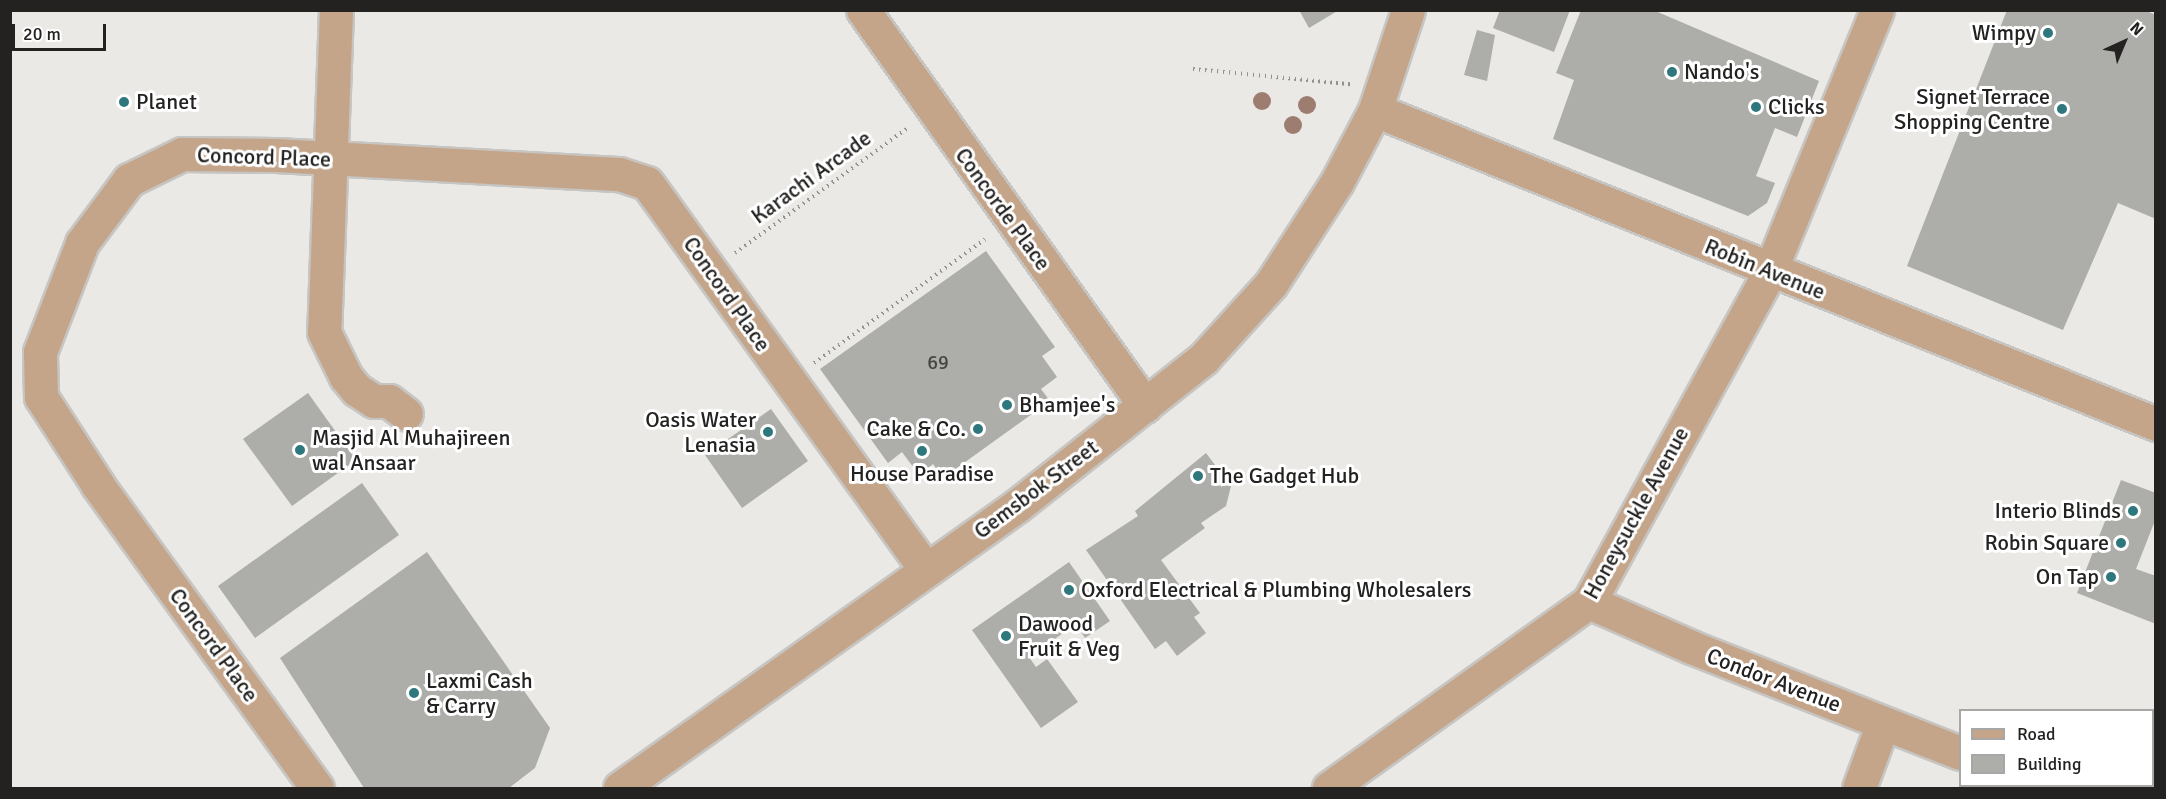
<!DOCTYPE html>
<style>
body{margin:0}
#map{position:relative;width:2166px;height:799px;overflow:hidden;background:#ebe9e5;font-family:Signika,sans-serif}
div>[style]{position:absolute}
.building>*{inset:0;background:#adada9}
.path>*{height:4px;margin-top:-2px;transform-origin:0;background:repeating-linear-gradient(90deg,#949290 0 1.5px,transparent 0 6px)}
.roads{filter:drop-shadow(2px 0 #c7c5c2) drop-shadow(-2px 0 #c7c5c2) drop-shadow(0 2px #c7c5c2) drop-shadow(0 -2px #c7c5c2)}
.minor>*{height:33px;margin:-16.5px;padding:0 16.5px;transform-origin:16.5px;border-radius:16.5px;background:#c4a58a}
.trees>*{width:18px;height:18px;margin:-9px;border-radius:50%;background:#9c7d70}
.dots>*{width:16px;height:16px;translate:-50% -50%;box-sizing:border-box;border:3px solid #fff;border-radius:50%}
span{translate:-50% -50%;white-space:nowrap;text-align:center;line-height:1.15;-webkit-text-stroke:6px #fff;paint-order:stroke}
.number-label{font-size:20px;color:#464543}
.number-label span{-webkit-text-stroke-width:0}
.poi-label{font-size:22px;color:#232221}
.right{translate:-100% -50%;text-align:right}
.left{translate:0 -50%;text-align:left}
.street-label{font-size:22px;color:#232221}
.frame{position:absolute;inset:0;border:12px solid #232221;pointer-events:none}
.legend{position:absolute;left:1959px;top:709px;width:195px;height:78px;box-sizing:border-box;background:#fff;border:2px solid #a7a7a6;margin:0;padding:8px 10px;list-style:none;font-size:18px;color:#232221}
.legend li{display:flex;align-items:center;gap:12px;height:30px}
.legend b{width:30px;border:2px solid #a7a7a6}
.north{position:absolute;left:2094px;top:12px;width:60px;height:60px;-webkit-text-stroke:4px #fff;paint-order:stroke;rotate:44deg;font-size:16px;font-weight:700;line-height:24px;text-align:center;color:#232221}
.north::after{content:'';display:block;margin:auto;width:21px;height:27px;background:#232221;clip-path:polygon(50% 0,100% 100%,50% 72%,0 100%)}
.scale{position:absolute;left:12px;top:24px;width:94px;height:27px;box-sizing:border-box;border:3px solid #232221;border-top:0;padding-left:8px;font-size:18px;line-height:21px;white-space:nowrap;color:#232221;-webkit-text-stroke:4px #fff;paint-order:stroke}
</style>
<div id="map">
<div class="building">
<i style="clip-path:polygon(1299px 10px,1339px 10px,1309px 28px)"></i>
<i style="clip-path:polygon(1500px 10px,1570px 10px,1554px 52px,1493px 28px)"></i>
<i style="clip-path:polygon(1581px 10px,1653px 10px,1819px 81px,1797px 137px,1775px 128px,1756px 176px,1775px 183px,1767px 203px,1748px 216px,1553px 139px,1574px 80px,1556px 73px)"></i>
<i style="clip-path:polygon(2007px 10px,2144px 10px,2156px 15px,2156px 219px,2118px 203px,2063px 330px,1907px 266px)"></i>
<i style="clip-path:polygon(1477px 30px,1495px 35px,1487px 81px,1464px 75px)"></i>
<i style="clip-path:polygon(986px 251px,1055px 347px,1042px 356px,1057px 377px,1041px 389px,1050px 401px,943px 478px,933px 464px,919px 475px,902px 452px,888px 463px,820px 369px)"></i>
<i style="clip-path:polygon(308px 393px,356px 460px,292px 506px,243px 439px)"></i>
<i style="clip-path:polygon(771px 409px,808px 461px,742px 508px,705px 455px)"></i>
<i style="clip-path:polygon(1206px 453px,1231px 486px,1226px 506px,1201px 523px,1205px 528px,1161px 560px,1200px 613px,1194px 617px,1206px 633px,1177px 656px,1166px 641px,1155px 649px,1086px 550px,1138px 516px,1135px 511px)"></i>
<i style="clip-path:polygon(2121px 480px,2156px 493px,2156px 518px,2136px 569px,2156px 576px,2156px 624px,2077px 593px)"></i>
<i style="clip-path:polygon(362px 483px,399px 535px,255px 638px,218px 586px)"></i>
<i style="clip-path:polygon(427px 552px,550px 728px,535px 768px,509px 788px,364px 788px,280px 658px)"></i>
<i style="clip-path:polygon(1069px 562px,1110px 621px,1085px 638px,1076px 624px,1029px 657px,1036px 667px,1047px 659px,1078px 702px,1041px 728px,972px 630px)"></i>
</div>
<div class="path">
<i style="left:1193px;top:69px;width:158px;rotate:5.5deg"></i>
<i style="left:735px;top:253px;width:215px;rotate:-35.9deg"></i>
<i style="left:814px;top:363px;width:211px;rotate:-35.9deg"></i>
</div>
<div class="roads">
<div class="minor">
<i style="left:336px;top:10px;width:322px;rotate:92.1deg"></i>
<i style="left:324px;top:332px;width:50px;rotate:63.9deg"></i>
<i style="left:346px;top:377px;width:17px;rotate:50deg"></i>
<i style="left:357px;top:390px;width:20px;rotate:33deg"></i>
<i style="left:374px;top:401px;width:15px"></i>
<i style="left:389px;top:401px;width:21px;rotate:37deg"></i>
<i style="left:863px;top:10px;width:486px;rotate:54.5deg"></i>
<i style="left:1375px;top:110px;width:842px;rotate:21.9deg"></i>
<i style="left:1589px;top:602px;width:111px;rotate:23.8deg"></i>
<i style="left:1691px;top:647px;width:289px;rotate:21.5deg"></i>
<i style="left:2043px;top:786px;width:8px;rotate:14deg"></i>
<i style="left:317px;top:788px;width:374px;rotate:-125.9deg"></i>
<i style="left:98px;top:485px;width:105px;rotate:-122.9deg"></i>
<i style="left:41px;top:397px;width:45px;rotate:-91.3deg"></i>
<i style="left:40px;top:352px;width:117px;rotate:-68.9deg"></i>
<i style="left:82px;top:243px;width:79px;rotate:-53.3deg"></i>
<i style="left:129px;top:180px;width:59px;rotate:-26.1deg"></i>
<i style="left:182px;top:154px;width:94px;rotate:0.6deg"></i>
<i style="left:276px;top:155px;width:344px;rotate:3.2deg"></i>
<i style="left:619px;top:174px;width:29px;rotate:18deg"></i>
<i style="left:647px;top:183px;width:476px;rotate:54.2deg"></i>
<i style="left:620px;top:788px;width:488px;rotate:-35.4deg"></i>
<i style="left:1018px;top:505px;width:236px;rotate:-38.3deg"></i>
<i style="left:1203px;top:359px;width:101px;rotate:-47.8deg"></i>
<i style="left:1271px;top:284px;width:121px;rotate:-57.1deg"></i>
<i style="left:1337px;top:182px;width:81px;rotate:-62.2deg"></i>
<i style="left:1375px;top:110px;width:105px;rotate:-71.7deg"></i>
<i style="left:1329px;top:788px;width:320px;rotate:-35.6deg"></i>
<i style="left:1589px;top:602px;width:377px;rotate:-61.3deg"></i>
<i style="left:1770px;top:271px;width:282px;rotate:-67.7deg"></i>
<i style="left:1859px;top:788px;width:69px;rotate:-69.7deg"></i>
</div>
</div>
<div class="trees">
<i style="left:1262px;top:101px"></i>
<i style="left:1307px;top:105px"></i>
<i style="left:1293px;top:125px"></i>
</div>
<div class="dots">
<i style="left:2048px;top:33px;background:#2e777d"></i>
<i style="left:1672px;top:72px;background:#2e777d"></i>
<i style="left:124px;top:102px;background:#2e777d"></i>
<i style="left:1756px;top:107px;background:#2e777d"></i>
<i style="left:2062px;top:109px;background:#2e777d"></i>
<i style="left:1007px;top:405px;background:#2e777d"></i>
<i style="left:978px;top:429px;background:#2e777d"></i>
<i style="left:768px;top:432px;background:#2e777d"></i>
<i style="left:300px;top:450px;background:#2e777d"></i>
<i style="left:922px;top:451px;background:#2e777d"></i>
<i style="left:1198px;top:476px;background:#2e777d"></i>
<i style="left:2133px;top:511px;background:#2e777d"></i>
<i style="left:2121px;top:543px;background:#2e777d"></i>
<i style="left:2111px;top:577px;background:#2e777d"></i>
<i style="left:1069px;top:590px;background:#2e777d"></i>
<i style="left:1006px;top:636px;background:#2e777d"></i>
<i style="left:414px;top:693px;background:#2e777d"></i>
</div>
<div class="number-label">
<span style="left:938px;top:362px">69</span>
</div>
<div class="poi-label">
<span class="right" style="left:2036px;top:33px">Wimpy</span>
<span class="left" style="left:1684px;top:72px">Nando's</span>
<span class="right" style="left:2050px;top:109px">Signet Terrace<br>Shopping Centre</span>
<span class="left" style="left:136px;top:102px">Planet</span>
<span class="left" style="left:1768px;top:107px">Clicks</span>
<span class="left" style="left:1019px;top:405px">Bhamjee's</span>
<span class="right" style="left:756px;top:432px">Oasis Water<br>Lenasia</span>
<span class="right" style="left:966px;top:429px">Cake &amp; Co.</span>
<span class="left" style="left:312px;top:450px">Masjid Al Muhajireen<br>wal Ansaar</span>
<span style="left:922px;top:474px">House Paradise</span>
<span class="left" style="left:1210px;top:476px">The Gadget Hub</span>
<span class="right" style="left:2121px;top:511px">Interio Blinds</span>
<span class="right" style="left:2109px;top:543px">Robin Square</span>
<span class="right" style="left:2099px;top:577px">On Tap</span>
<span class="left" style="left:1081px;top:590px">Oxford Electrical &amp; Plumbing Wholesalers</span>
<span class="left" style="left:1018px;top:636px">Dawood<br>Fruit &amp; Veg</span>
<span class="left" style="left:426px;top:693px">Laxmi Cash<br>&amp; Carry</span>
</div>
<div class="street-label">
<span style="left:264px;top:157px;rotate:2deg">Concord Place</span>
<span style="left:811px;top:177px;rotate:-36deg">Karachi Arcade</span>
<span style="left:1003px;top:209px;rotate:54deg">Concorde Place</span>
<span style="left:1765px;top:269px;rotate:22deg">Robin Avenue</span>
<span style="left:727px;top:294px;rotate:55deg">Concord Place</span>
<span style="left:1036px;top:489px;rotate:-37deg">Gemsbok Street</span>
<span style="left:1636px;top:513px;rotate:-61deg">Honeysuckle Avenue</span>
<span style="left:214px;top:645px;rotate:54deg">Concord Place</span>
<span style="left:1774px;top:680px;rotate:21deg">Condor Avenue</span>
</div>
<div class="frame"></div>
<ul class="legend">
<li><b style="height:8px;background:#c4a58a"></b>Road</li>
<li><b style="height:16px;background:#adada9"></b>Building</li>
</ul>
<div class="north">N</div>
<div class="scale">20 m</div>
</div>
